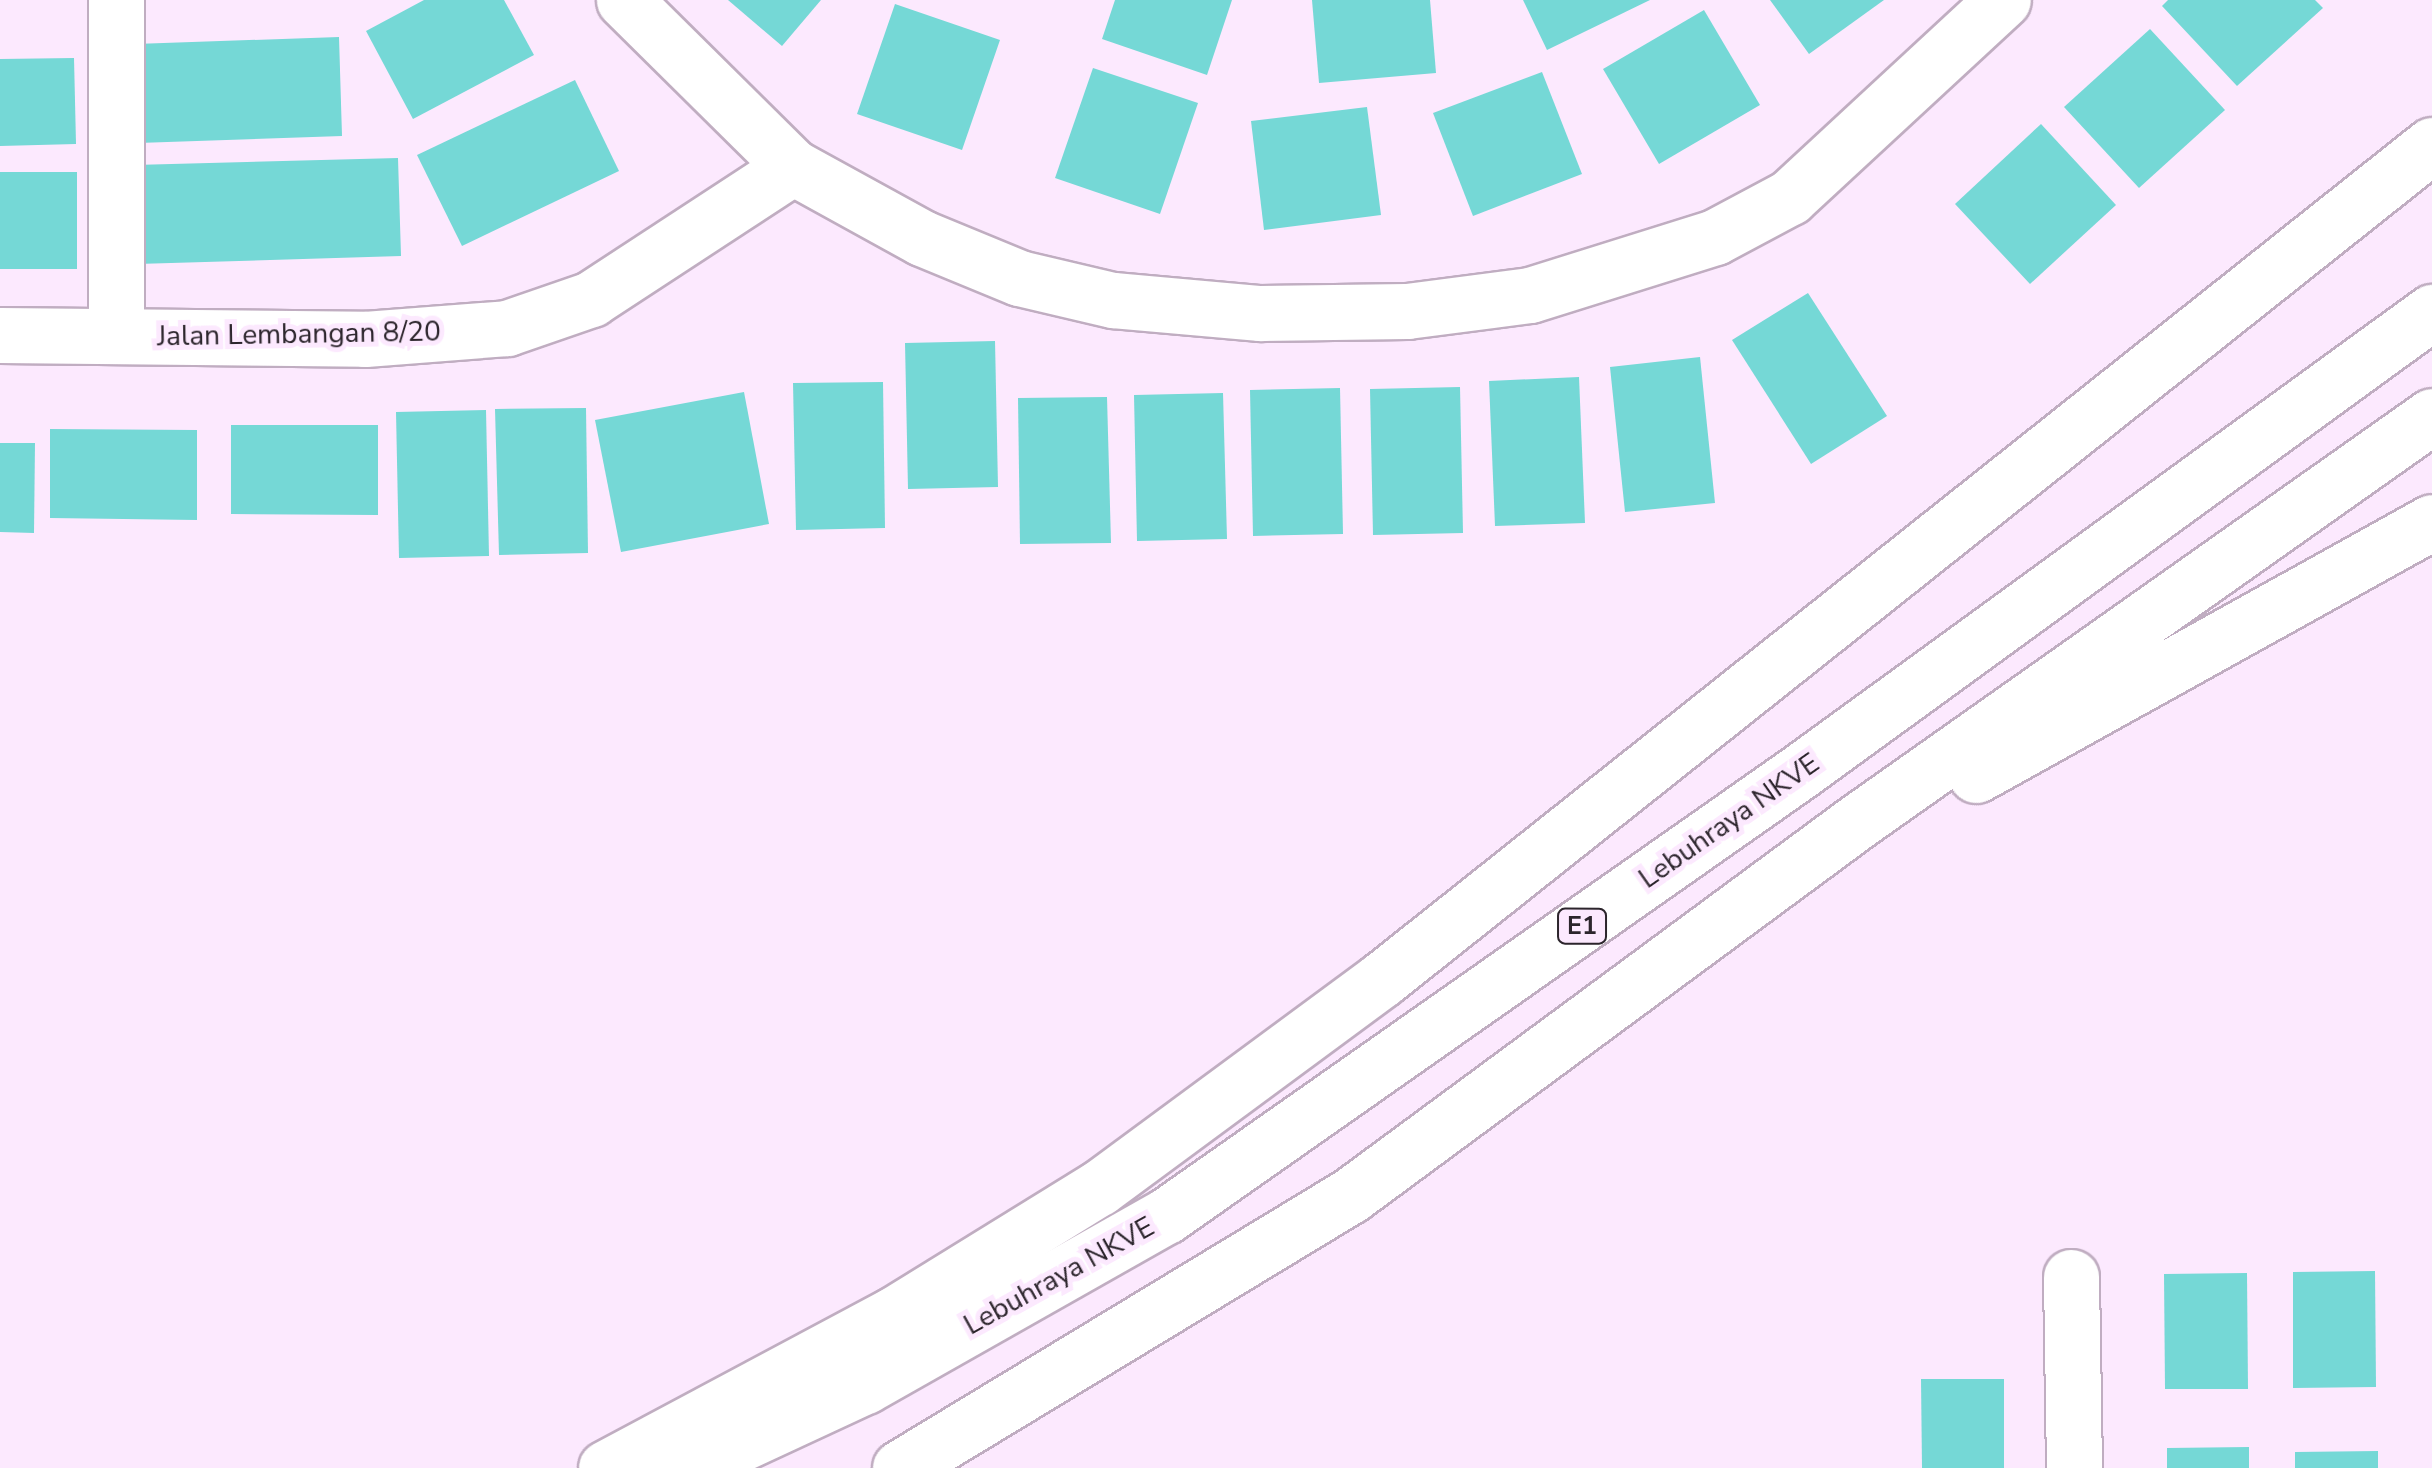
<!DOCTYPE html>
<style>
body{margin:0}
#map{position:relative;width:2432px;height:1468px;overflow:hidden;background:#fce9fe;font-family:"Nunito Sans",sans-serif}
div>[style]{position:absolute}
.building>*{inset:0;background:#75d8d6}
.roads{filter:drop-shadow(2px 0 #c0adc1) drop-shadow(-2px 0 #c0adc1) drop-shadow(0 2px #c0adc1) drop-shadow(0 -2px #c0adc1)}
.minor>*{height:55px;margin:-27.5px;padding:0 27.5px;transform-origin:27.5px;border-radius:27.5px;background:#fff}
.highway>*{height:55px;margin:-27.5px;padding:0 27.5px;transform-origin:27.5px;border-radius:27.5px;background:#fff}
span{translate:-50% -50%;white-space:nowrap;text-align:center;line-height:1.15;-webkit-text-stroke:10px #fce9fe;paint-order:stroke}
.shield-label span{padding:2px 8px;background:#fce9fe;border:2px solid;border-radius:8px;-webkit-text-stroke-width:0}
.shield-label{font-size:25px;color:#2c252c;font-weight:700}
.street-label{font-size:28px;color:#2c252c}
</style>
<div id="map">
<div class="building">
<i style="clip-path:polygon(424px 0,504px 0,534px 55px,413px 119px,366px 31px)"></i>
<i style="clip-path:polygon(728px 0,821px 0,782px 46px)"></i>
<i style="clip-path:polygon(1115px 0,1232px 0,1207px 75px,1102px 39px)"></i>
<i style="clip-path:polygon(1312px 0,1430px 0,1436px 73px,1319px 83px)"></i>
<i style="clip-path:polygon(1523px 0,1650px 0,1547px 50px)"></i>
<i style="clip-path:polygon(1770px 0,1884px 0,1809px 54px)"></i>
<i style="clip-path:polygon(2168px 0,2315px 0,2323px 8px,2237px 86px,2162px 6px)"></i>
<i style="clip-path:polygon(895px 4px,1000px 40px,962px 150px,857px 114px)"></i>
<i style="clip-path:polygon(1704px 10px,1760px 105px,1659px 164px,1603px 69px)"></i>
<i style="clip-path:polygon(2150px 29px,2225px 110px,2139px 188px,2064px 107px)"></i>
<i style="clip-path:polygon(339px 37px,342px 136px,138px 143px,135px 44px)"></i>
<i style="clip-path:polygon(74px 58px,76px 144px,0 146px,0 59px)"></i>
<i style="clip-path:polygon(1093px 68px,1198px 103px,1160px 214px,1055px 178px)"></i>
<i style="clip-path:polygon(1542px 72px,1582px 174px,1473px 216px,1433px 113px)"></i>
<i style="clip-path:polygon(575px 80px,619px 171px,462px 246px,417px 155px)"></i>
<i style="clip-path:polygon(1367px 107px,1381px 215px,1264px 230px,1251px 121px)"></i>
<i style="clip-path:polygon(2041px 124px,2116px 205px,2030px 284px,1955px 204px)"></i>
<i style="clip-path:polygon(398px 158px,401px 256px,137px 264px,134px 165px)"></i>
<i style="clip-path:polygon(0 172px,77px 172px,77px 269px,0 269px)"></i>
<i style="clip-path:polygon(1808px 293px,1887px 416px,1811px 464px,1732px 340px)"></i>
<i style="clip-path:polygon(995px 341px,998px 487px,908px 489px,905px 343px)"></i>
<i style="clip-path:polygon(1700px 357px,1715px 503px,1625px 512px,1610px 367px)"></i>
<i style="clip-path:polygon(1579px 377px,1585px 523px,1495px 526px,1489px 381px)"></i>
<i style="clip-path:polygon(883px 382px,885px 528px,796px 530px,793px 383px)"></i>
<i style="clip-path:polygon(1460px 387px,1463px 533px,1373px 535px,1370px 389px)"></i>
<i style="clip-path:polygon(1340px 388px,1343px 534px,1253px 536px,1250px 390px)"></i>
<i style="clip-path:polygon(744px 392px,769px 524px,621px 552px,595px 420px)"></i>
<i style="clip-path:polygon(1223px 393px,1227px 539px,1137px 541px,1134px 395px)"></i>
<i style="clip-path:polygon(1107px 397px,1111px 543px,1020px 544px,1018px 398px)"></i>
<i style="clip-path:polygon(586px 408px,588px 553px,499px 555px,495px 409px)"></i>
<i style="clip-path:polygon(486px 410px,489px 556px,399px 558px,396px 412px)"></i>
<i style="clip-path:polygon(231px 425px,378px 425px,378px 515px,231px 514px)"></i>
<i style="clip-path:polygon(50px 429px,197px 430px,197px 520px,50px 518px)"></i>
<i style="clip-path:polygon(0 443px,35px 443px,34px 533px,0 532px)"></i>
<i style="clip-path:polygon(2375px 1271px,2376px 1387px,2293px 1388px,2293px 1272px)"></i>
<i style="clip-path:polygon(2247px 1273px,2248px 1389px,2165px 1389px,2164px 1274px)"></i>
<i style="clip-path:polygon(1921px 1379px,2004px 1379px,2004px 1468px,1922px 1468px)"></i>
<i style="clip-path:polygon(2249px 1447px,2249px 1468px,2167px 1468px,2167px 1448px)"></i>
<i style="clip-path:polygon(2378px 1451px,2378px 1468px,2295px 1468px,2295px 1452px)"></i>
</div>
<div class="roads">
<div class="minor">
<i style="left:116px;top:0;width:336px;rotate:90deg"></i>
<i style="left:624px;top:0;width:238px;rotate:44.7deg"></i>
<i style="left:793px;top:167px;width:147px;rotate:28.8deg"></i>
<i style="left:922px;top:238px;width:105px;rotate:22.4deg"></i>
<i style="left:1019px;top:278px;width:97px;rotate:13.2deg"></i>
<i style="left:1113px;top:300px;width:148px;rotate:5.1deg"></i>
<i style="left:1260px;top:313px;width:147px;rotate:-0.8deg"></i>
<i style="left:1407px;top:311px;width:124px;rotate:-7.4deg"></i>
<i style="left:1530px;top:295px;width:194px;rotate:-17.4deg"></i>
<i style="left:1715px;top:237px;width:85px;rotate:-28.1deg"></i>
<i style="left:1790px;top:197px;width:290px;rotate:-42.8deg"></i>
<i style="left:0;top:335px;width:365px;rotate:0.6deg"></i>
<i style="left:365px;top:339px;width:142px;rotate:-4.4deg"></i>
<i style="left:507px;top:328px;width:89px;rotate:-19deg"></i>
<i style="left:591px;top:299px;width:241px;rotate:-33.2deg"></i>
<i style="left:2071px;top:1277px;width:191px;rotate:89.1deg"></i>
</div>
<div class="highway">
<i style="left:1976px;top:775px;width:521px;rotate:-29.02deg"></i>
<i style="left:606px;top:1468px;width:325px;rotate:-28.1deg"></i>
<i style="left:893px;top:1315px;width:242px;rotate:-31.7deg"></i>
<i style="left:1099px;top:1188px;width:350px;rotate:-36.4deg"></i>
<i style="left:1381px;top:980px;width:1342px;rotate:-38.47deg"></i>
<i style="left:688px;top:1468px;width:195px;rotate:-24.9deg"></i>
<i style="left:865px;top:1386px;width:346px;rotate:-29.5deg"></i>
<i style="left:1166px;top:1216px;width:777px;rotate:-35.04deg"></i>
<i style="left:1802px;top:770px;width:779px;rotate:-36.02deg"></i>
<i style="left:900px;top:1468px;width:527px;rotate:-31.19deg"></i>
<i style="left:1351px;top:1195px;width:630px;rotate:-36.42deg"></i>
<i style="left:1858px;top:821px;width:702px;rotate:-35.21deg"></i>
</div>
</div>
<div class="shield-label">
<span style="left:1582px;top:926px">E1</span>
</div>
<div class="street-label">
<span style="left:299px;top:334px;rotate:-1deg">Jalan Lembangan 8/20</span>
<span style="left:1729px;top:821px;rotate:-35deg">Lebuhraya NKVE</span>
<span style="left:1059px;top:1276px;rotate:-29deg">Lebuhraya NKVE</span>
</div>
</div>
